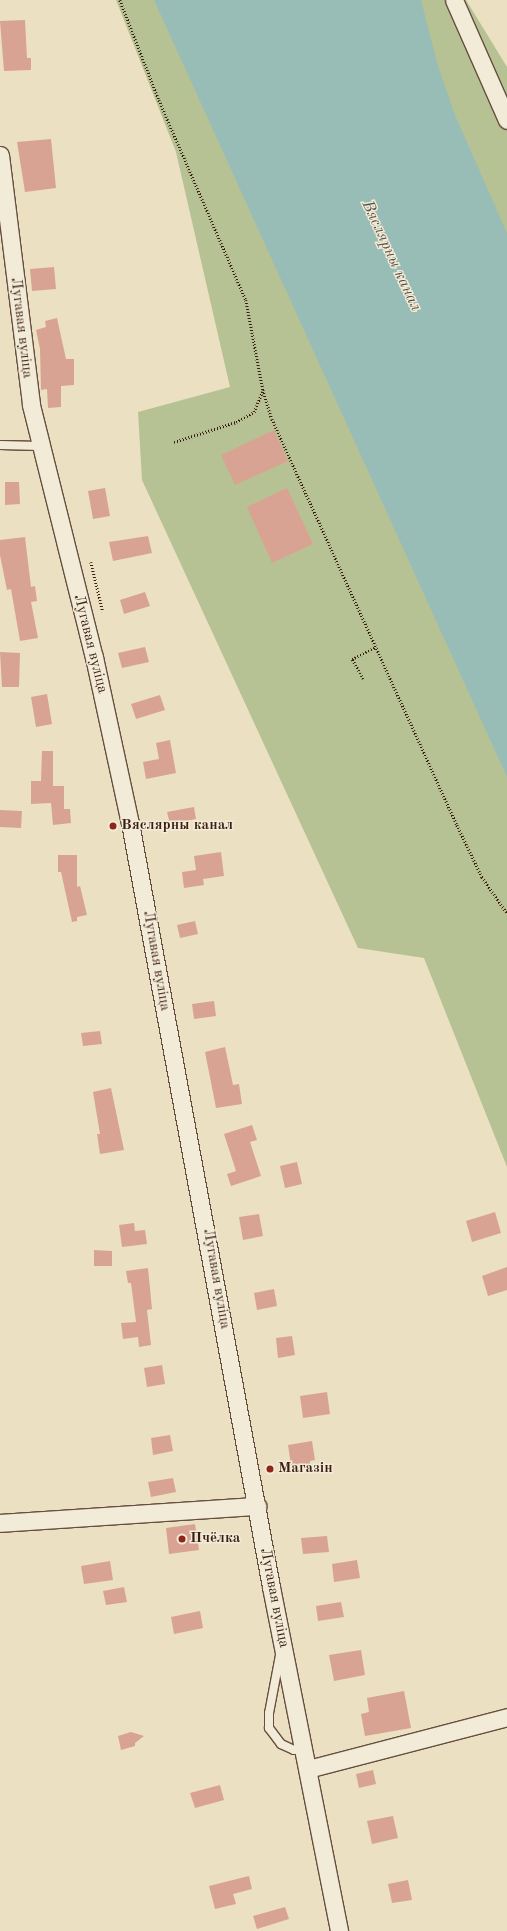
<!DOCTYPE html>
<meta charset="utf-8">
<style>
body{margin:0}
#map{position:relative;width:507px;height:1931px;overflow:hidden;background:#ebe0c2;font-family:"Old Standard TT",serif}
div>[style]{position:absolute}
.green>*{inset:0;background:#b6c294}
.water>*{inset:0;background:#98bdb6}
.building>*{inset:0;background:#d9a393}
.path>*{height:2.5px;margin-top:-1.25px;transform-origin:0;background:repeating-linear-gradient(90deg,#3b1e12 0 1px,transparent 0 3px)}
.roads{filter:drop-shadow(1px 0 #674e3e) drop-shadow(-1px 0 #674e3e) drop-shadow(0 1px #674e3e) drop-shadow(0 -1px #674e3e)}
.service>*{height:8px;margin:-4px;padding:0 4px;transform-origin:4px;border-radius:4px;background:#f2ebd7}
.minor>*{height:17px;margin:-8.5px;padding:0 8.5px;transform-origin:8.5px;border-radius:8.5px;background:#f2ebd7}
.dots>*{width:11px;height:11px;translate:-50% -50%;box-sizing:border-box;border:2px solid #f2ebd7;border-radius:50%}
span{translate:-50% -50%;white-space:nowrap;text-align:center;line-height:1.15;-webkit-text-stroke:3px #f2ebd7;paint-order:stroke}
.street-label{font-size:15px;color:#3b1e12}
.poi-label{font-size:15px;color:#3b1e12;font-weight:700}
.left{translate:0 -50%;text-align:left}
.water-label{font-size:16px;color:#574e43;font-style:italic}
</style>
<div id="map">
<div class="green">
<i style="clip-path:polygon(116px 0,466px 0,507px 67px,507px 1167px,424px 958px,358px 948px,142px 480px,138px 412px,230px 387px,176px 152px)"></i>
</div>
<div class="water">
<i style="clip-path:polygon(154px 0,421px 0,438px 66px,455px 115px,507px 233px,507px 777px)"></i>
</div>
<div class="building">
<i style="clip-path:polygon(25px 20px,27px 58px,31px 58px,31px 70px,4px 71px,0 21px)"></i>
<i style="clip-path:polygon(51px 139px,56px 188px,25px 192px,17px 142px)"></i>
<i style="clip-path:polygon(54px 267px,56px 289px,32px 291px,30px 269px)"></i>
<i style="clip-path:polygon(57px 318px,66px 359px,74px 359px,74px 385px,61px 386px,61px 407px,48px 408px,47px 389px,41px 390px,40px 349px,36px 330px,46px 327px,45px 321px)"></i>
<i style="clip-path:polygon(274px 430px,288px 461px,235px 485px,221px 455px)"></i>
<i style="clip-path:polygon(5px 482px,19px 482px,20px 504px,5px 505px)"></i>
<i style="clip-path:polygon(105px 488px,110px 516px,93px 519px,88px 491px)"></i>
<i style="clip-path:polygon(287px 488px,313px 544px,272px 563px,247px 507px)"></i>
<i style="clip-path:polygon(148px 536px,152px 553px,113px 561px,109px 542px)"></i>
<i style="clip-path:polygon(25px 537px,31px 587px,35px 586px,37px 601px,31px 602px,38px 638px,20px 641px,11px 589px,7px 590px,0 555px,0 540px)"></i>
<i style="clip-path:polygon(145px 592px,150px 606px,124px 614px,120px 600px)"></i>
<i style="clip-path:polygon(145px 647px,149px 662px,122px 668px,118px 653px)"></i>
<i style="clip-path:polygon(0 652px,20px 653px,19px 687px,2px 687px)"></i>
<i style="clip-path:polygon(47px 694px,52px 724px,36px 727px,31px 697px)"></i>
<i style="clip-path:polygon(160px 695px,165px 710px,136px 719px,131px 704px)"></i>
<i style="clip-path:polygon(170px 740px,176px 773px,146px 779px,143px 762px,159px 759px,156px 743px)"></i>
<i style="clip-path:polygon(42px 751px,53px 751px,53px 786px,64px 786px,64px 809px,70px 809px,71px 823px,53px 825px,51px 803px,31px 804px,31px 781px,41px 781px)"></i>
<i style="clip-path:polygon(194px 807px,196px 819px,170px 824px,167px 812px)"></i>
<i style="clip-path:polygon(0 810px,22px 811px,21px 828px,0 827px)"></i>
<i style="clip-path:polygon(221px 852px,224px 876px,203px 879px,204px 885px,184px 888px,182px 872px,196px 870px,194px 856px)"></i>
<i style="clip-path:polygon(58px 855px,77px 855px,77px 887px,80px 886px,87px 915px,77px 917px,77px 921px,72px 922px,61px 872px,58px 872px)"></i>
<i style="clip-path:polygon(195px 921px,198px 934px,180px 938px,177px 925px)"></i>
<i style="clip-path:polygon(214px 1001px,216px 1016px,194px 1019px,192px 1004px)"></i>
<i style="clip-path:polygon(100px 1031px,102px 1044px,83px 1046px,81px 1033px)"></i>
<i style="clip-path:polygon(225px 1047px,233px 1085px,239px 1084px,242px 1104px,216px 1108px,205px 1052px)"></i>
<i style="clip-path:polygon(111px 1088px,124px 1150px,100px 1154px,97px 1134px,100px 1134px,93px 1092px)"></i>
<i style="clip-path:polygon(252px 1125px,257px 1140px,250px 1142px,261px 1176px,231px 1186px,227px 1174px,236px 1171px,224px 1134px)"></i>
<i style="clip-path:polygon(297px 1162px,302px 1184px,285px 1188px,280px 1166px)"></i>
<i style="clip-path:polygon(495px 1212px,501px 1233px,472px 1242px,466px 1221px)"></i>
<i style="clip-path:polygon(259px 1214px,263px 1236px,243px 1240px,239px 1217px)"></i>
<i style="clip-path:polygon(134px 1223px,135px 1231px,145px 1230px,147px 1244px,122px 1247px,119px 1225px)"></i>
<i style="clip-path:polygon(94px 1250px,112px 1251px,112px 1266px,94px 1266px)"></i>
<i style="clip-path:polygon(507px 1267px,507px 1290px,488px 1296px,482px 1276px)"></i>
<i style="clip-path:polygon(148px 1268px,152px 1309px,147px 1310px,151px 1345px,139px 1347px,138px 1337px,123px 1339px,121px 1323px,136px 1322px,131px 1283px,128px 1283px,126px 1271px)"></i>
<i style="clip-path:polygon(274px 1289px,277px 1306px,257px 1310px,254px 1293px)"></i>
<i style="clip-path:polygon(292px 1336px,295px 1355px,278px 1358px,276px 1338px)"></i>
<i style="clip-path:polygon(162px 1365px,165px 1384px,147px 1387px,144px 1368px)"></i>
<i style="clip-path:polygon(327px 1392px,330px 1414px,303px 1418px,300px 1396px)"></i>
<i style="clip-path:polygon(170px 1435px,173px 1451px,153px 1455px,151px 1438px)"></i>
<i style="clip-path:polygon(312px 1441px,315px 1460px,310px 1461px,310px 1468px,298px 1470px,297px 1464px,291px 1465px,288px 1445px)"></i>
<i style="clip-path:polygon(173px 1478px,176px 1492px,151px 1497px,148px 1482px)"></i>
<i style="clip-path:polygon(195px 1524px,199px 1550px,169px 1554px,166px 1528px)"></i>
<i style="clip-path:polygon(327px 1536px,329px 1552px,303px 1554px,301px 1538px)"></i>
<i style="clip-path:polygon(357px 1560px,360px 1578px,334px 1582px,332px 1564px)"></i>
<i style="clip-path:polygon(110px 1561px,113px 1580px,84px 1584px,81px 1566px)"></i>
<i style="clip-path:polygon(124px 1587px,127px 1602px,106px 1605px,103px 1591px)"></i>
<i style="clip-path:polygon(341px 1602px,344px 1617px,318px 1621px,316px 1606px)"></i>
<i style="clip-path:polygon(200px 1611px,203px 1628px,174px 1634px,171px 1617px)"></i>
<i style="clip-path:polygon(361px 1650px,365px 1675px,334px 1681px,329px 1655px)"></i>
<i style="clip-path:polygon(404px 1691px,411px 1728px,365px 1736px,361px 1714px,369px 1712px,367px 1698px)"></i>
<i style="clip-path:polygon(131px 1732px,144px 1736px,135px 1743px,135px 1746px,121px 1750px,118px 1736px)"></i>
<i style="clip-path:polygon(373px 1770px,376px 1784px,359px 1788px,356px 1774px)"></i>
<i style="clip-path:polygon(220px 1785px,224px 1800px,195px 1808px,190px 1793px)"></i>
<i style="clip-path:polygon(393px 1816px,398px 1838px,372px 1844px,367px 1821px)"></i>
<i style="clip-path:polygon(249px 1876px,252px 1889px,233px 1894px,236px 1904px,215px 1909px,209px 1886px)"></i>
<i style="clip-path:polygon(408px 1880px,412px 1900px,392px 1903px,388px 1884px)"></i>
<i style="clip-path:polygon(285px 1907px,289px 1919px,257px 1929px,253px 1916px)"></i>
</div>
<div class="path">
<i style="left:120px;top:0;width:107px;rotate:68.7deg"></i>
<i style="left:159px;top:100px;width:218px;rotate:66.5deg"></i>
<i style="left:246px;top:300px;width:92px;rotate:79.3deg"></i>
<i style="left:263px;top:390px;width:30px;rotate:73deg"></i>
<i style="left:272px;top:419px;width:446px;rotate:65.5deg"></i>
<i style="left:457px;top:825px;width:58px;rotate:64.3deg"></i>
<i style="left:482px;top:877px;width:44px;rotate:55.2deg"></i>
<i style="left:174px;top:442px;width:65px;rotate:-17.9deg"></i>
<i style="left:236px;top:422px;width:21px;rotate:-29deg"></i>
<i style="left:254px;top:412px;width:24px;rotate:-68deg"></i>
<i style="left:91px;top:562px;width:51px;rotate:76.5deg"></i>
<i style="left:363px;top:679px;width:23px;rotate:-119deg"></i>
<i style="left:352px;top:659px;width:27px;rotate:-27deg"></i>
</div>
<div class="roads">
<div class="service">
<i style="left:0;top:445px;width:40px;rotate:1.4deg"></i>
<i style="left:280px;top:1655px;width:59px;rotate:100.7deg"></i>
<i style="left:269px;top:1713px;width:15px;rotate:90deg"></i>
<i style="left:269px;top:1728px;width:20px;rotate:53deg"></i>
<i style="left:281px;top:1744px;width:14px;rotate:25deg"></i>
<i style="left:294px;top:1750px;width:10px;rotate:-11deg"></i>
</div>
<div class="minor">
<i style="left:454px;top:0;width:131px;rotate:66.2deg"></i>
<i style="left:0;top:155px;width:252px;rotate:82.9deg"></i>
<i style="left:31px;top:405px;width:260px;rotate:76deg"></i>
<i style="left:94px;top:657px;width:170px;rotate:77.8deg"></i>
<i style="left:130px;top:823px;width:777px;rotate:79.54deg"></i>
<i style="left:271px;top:1587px;width:351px;rotate:78.8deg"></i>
<i style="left:0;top:1523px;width:258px;rotate:-3.8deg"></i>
<i style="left:308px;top:1769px;width:206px;rotate:-14.6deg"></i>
</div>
</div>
<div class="dots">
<i style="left:113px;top:826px;background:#8f2418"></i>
<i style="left:270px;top:1469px;background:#8f2418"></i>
<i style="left:182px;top:1539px;background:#8f2418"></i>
</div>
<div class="street-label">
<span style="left:21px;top:328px;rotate:83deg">Лугавая вуліца</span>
<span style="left:90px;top:644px;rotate:76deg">Лугавая вуліца</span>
<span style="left:156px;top:961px;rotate:80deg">Лугавая вуліца</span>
<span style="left:216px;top:1279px;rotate:80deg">Лугавая вуліца</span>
<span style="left:274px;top:1598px;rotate:79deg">Лугавая вуліца</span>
</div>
<div class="poi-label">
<span class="left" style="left:121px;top:826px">Вяслярны канал</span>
<span class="left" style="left:278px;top:1469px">Магазін</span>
<span class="left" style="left:190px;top:1539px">Пчёлка</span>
</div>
<div class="water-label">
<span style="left:391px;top:256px;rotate:65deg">Вяслярны канал</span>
</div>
</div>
